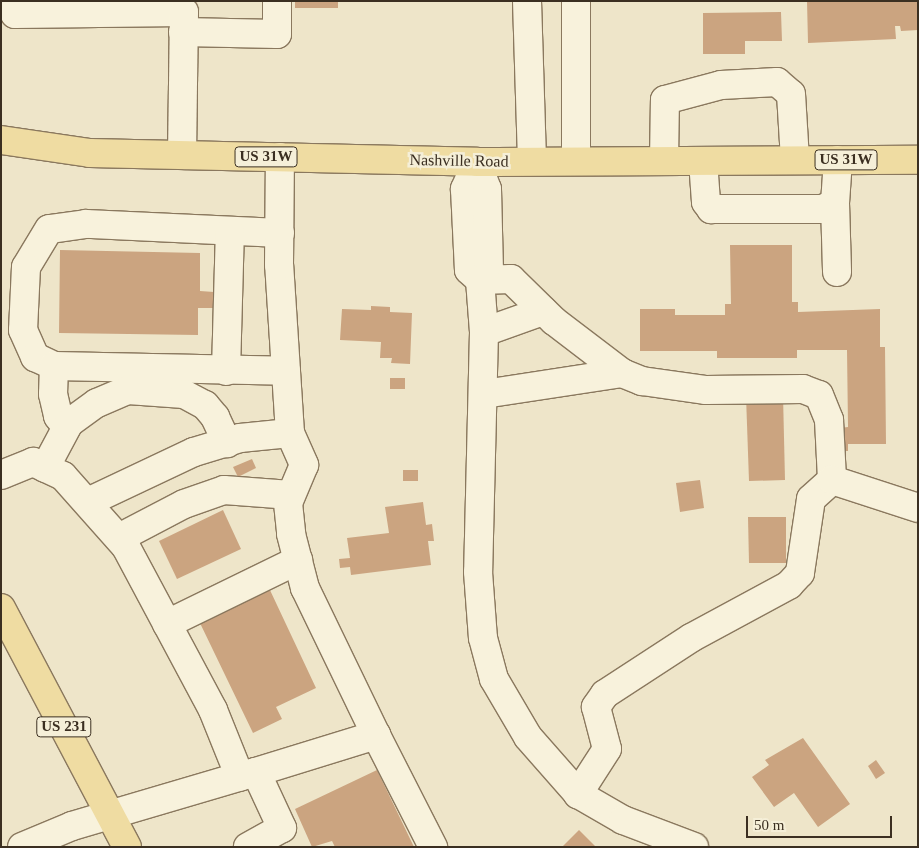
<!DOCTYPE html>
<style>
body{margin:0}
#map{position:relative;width:919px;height:848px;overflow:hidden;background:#eee5c9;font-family:"Times New Roman",serif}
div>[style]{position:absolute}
.building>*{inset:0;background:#cba480}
.roads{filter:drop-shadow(1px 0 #8a785e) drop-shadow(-1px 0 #8a785e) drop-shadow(0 1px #8a785e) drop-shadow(0 -1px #8a785e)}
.minor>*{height:28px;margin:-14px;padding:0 14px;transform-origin:14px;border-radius:14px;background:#f8f2dc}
.major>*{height:28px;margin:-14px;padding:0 14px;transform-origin:14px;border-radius:14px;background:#efdca2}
span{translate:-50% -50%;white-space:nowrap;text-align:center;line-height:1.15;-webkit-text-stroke:5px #f5efd8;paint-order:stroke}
.shield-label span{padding:1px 4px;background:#f5efd8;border:1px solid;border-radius:4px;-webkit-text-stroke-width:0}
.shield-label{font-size:15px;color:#3b2f21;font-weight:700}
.street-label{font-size:16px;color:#3b2f21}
.frame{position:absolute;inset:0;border:2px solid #3b2f21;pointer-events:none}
.scale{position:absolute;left:746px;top:816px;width:146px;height:22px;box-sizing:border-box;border:2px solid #3b2f21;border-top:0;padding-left:6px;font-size:15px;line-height:18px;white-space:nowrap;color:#3b2f21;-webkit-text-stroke:4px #f5efd8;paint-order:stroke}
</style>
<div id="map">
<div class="building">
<i style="clip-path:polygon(295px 1px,338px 1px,338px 8px,295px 8px)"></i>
<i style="clip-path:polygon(807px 1px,918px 1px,918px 30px,901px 31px,900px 26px,895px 26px,896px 39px,808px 43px)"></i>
<i style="clip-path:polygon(781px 12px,782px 41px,745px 41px,745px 54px,703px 54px,703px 13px)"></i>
<i style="clip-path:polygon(730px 245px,792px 245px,792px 302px,798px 302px,798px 312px,880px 309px,880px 347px,885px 347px,886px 444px,848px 444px,848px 451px,840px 451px,840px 428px,848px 427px,847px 350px,797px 350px,797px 358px,717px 358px,717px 351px,640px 351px,640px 309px,675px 309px,675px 315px,725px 315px,725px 304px,731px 304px)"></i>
<i style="clip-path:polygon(60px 250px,200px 253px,200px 291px,214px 292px,214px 308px,198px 308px,198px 335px,59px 333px)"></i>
<i style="clip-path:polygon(371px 306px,390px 307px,390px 312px,412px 313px,410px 364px,391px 363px,392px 358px,380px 358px,381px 342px,340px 340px,342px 309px,371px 310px)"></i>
<i style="clip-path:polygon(390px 378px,405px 378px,405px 389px,390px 389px)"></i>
<i style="clip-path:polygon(783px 395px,785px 480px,749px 481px,746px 396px)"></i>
<i style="clip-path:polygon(252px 459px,256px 468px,238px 477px,233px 467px)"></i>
<i style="clip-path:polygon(403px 470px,418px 470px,418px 481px,403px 481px)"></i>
<i style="clip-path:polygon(700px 480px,704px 508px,680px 512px,676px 483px)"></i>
<i style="clip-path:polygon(423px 502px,426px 525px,432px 524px,434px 541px,428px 541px,431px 565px,351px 575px,350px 567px,340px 568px,339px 559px,350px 558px,347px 538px,389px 533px,385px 507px)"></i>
<i style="clip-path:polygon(223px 510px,241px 549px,177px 579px,159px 541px)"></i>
<i style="clip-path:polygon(748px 517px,786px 517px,786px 563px,749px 563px)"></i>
<i style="clip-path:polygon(269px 588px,316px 688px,276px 707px,282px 719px,253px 733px,199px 621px)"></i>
<i style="clip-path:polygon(803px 738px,850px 804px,818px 827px,794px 793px,774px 807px,752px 777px,769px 765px,765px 760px)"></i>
<i style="clip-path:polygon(876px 760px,885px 773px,876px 779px,868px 766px)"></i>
<i style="clip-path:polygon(377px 770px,414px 847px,335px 847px,332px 841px,312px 847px,295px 809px)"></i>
<i style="clip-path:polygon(579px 830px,596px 847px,562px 847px)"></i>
</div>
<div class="roads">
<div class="minor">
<i style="left:15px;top:1px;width:13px;rotate:90deg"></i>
<i style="left:15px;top:14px;width:169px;rotate:-0.7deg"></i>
<i style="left:184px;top:12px;width:143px;rotate:90.8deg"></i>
<i style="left:527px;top:1px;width:160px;rotate:88.2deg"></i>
<i style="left:183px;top:32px;width:94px;rotate:1.2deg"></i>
<i style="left:277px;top:34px;width:33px;rotate:-90deg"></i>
<i style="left:576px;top:161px;width:160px;rotate:-90deg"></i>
<i style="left:664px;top:161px;width:61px;rotate:-89.1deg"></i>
<i style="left:665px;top:100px;width:58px;rotate:-15deg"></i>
<i style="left:721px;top:85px;width:56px;rotate:-3.1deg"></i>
<i style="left:777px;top:82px;width:18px;rotate:41deg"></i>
<i style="left:791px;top:94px;width:66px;rotate:86.5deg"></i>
<i style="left:703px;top:161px;width:41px;rotate:85.8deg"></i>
<i style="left:706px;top:202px;width:9px;rotate:54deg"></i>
<i style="left:711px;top:209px;width:112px"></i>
<i style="left:823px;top:209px;width:13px;rotate:-27deg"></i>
<i style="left:835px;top:203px;width:43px;rotate:-86deg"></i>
<i style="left:477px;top:162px;width:30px;rotate:114deg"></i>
<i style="left:465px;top:189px;width:81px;rotate:87.2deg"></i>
<i style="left:469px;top:270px;width:15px;rotate:42deg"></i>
<i style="left:480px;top:280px;width:52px;rotate:85.6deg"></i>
<i style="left:484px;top:332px;width:240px;rotate:91.4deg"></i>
<i style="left:478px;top:572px;width:66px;rotate:85.7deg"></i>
<i style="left:483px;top:638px;width:42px;rotate:75deg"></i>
<i style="left:494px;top:679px;width:67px;rotate:59.6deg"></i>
<i style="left:528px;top:737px;width:76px;rotate:48.7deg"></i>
<i style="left:578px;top:794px;width:52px;rotate:30deg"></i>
<i style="left:623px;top:820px;width:76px;rotate:20.8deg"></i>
<i style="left:477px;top:162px;width:29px;rotate:70deg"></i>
<i style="left:487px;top:189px;width:81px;rotate:88.6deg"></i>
<i style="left:489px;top:270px;width:13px;rotate:132deg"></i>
<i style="left:835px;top:203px;width:69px;rotate:88.3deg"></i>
<i style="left:280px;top:233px;width:194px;rotate:-177.3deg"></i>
<i style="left:86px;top:224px;width:37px;rotate:172deg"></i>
<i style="left:49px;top:229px;width:44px;rotate:121.2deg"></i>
<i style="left:26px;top:267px;width:63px;rotate:92.7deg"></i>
<i style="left:23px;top:330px;width:30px;rotate:66deg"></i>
<i style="left:35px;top:357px;width:21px;rotate:25deg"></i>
<i style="left:54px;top:366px;width:232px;rotate:1.2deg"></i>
<i style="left:480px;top:280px;width:31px;rotate:-2deg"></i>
<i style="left:511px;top:279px;width:60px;rotate:44.3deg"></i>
<i style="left:554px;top:321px;width:86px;rotate:37.4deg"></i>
<i style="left:622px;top:373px;width:22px;rotate:22deg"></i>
<i style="left:642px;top:381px;width:65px;rotate:8deg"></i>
<i style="left:706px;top:390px;width:97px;rotate:-0.6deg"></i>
<i style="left:803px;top:389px;width:17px;rotate:21deg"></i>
<i style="left:819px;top:395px;width:27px;rotate:68deg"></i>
<i style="left:829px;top:420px;width:60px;rotate:87.1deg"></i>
<i style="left:832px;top:480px;width:28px;rotate:138deg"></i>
<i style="left:811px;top:499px;width:75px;rotate:98.5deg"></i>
<i style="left:800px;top:573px;width:16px;rotate:133deg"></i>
<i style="left:789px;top:585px;width:111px;rotate:151.6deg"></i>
<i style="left:691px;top:638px;width:103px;rotate:146.9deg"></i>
<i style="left:605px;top:694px;width:16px;rotate:125deg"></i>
<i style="left:596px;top:707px;width:43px;rotate:75.3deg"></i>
<i style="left:607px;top:749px;width:54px;rotate:122.8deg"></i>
<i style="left:484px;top:332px;width:63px;rotate:-19.6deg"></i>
<i style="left:54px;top:366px;width:28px;rotate:92deg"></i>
<i style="left:53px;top:394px;width:23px;rotate:77deg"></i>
<i style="left:58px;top:416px;width:14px;rotate:54deg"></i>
<i style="left:226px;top:371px;width:139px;rotate:-88.4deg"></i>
<i style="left:484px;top:394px;width:140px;rotate:-8.7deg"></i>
<i style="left:290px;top:433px;width:35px;rotate:66deg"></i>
<i style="left:304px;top:465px;width:41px;rotate:112.8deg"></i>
<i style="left:288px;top:503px;width:31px;rotate:84deg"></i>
<i style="left:291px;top:534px;width:56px;rotate:75.5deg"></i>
<i style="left:305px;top:588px;width:163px;rotate:64.2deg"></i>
<i style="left:45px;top:468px;width:51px;rotate:-61.9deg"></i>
<i style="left:69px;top:423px;width:34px;rotate:-36deg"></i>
<i style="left:97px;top:403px;width:34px;rotate:-23deg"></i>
<i style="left:128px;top:390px;width:56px;rotate:4.1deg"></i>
<i style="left:184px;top:394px;width:24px;rotate:28deg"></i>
<i style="left:205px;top:405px;width:16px;rotate:50deg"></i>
<i style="left:215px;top:417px;width:29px;rotate:65deg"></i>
<i style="left:1px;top:475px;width:35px;rotate:-22deg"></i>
<i style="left:33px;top:462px;width:33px;rotate:25deg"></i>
<i style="left:63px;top:476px;width:95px;rotate:48.4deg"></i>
<i style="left:126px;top:547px;width:185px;rotate:61.9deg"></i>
<i style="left:213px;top:710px;width:72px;rotate:68.1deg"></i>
<i style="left:832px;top:480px;width:90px;rotate:18deg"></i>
<i style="left:88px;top:502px;width:117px;rotate:-25.3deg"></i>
<i style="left:194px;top:452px;width:48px;rotate:-16.9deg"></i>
<i style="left:240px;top:438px;width:50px;rotate:-5.7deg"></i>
<i style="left:290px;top:433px;width:168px;rotate:-93.7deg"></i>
<i style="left:279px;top:265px;width:108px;rotate:-89.5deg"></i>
<i style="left:119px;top:538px;width:73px;rotate:-27.6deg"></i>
<i style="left:184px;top:504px;width:42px;rotate:-19.3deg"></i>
<i style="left:224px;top:490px;width:67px;rotate:4.3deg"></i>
<i style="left:167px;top:624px;width:146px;rotate:-26deg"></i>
<i style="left:256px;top:772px;width:126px;rotate:-17.1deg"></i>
<i style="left:376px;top:735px;width:126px;rotate:63deg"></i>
<i style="left:22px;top:847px;width:54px;rotate:-22.8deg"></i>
<i style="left:72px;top:826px;width:192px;rotate:-16.4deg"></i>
<i style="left:256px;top:772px;width:62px;rotate:65.1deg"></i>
<i style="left:282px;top:828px;width:39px;rotate:151deg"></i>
</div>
<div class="major">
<i style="left:1px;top:140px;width:90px;rotate:8.3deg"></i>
<i style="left:90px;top:153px;width:387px;rotate:1.3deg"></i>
<i style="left:477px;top:162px;width:441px;rotate:-0.3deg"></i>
<i style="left:1px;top:608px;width:270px;rotate:62.2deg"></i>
</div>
</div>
<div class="shield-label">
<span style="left:266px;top:157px">US 31W</span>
<span style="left:846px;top:160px">US 31W</span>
<span style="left:64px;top:727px">US 231</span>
</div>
<div class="street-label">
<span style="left:459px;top:161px;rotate:1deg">Nashville Road</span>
</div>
<div class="frame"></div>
<div class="scale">50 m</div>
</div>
